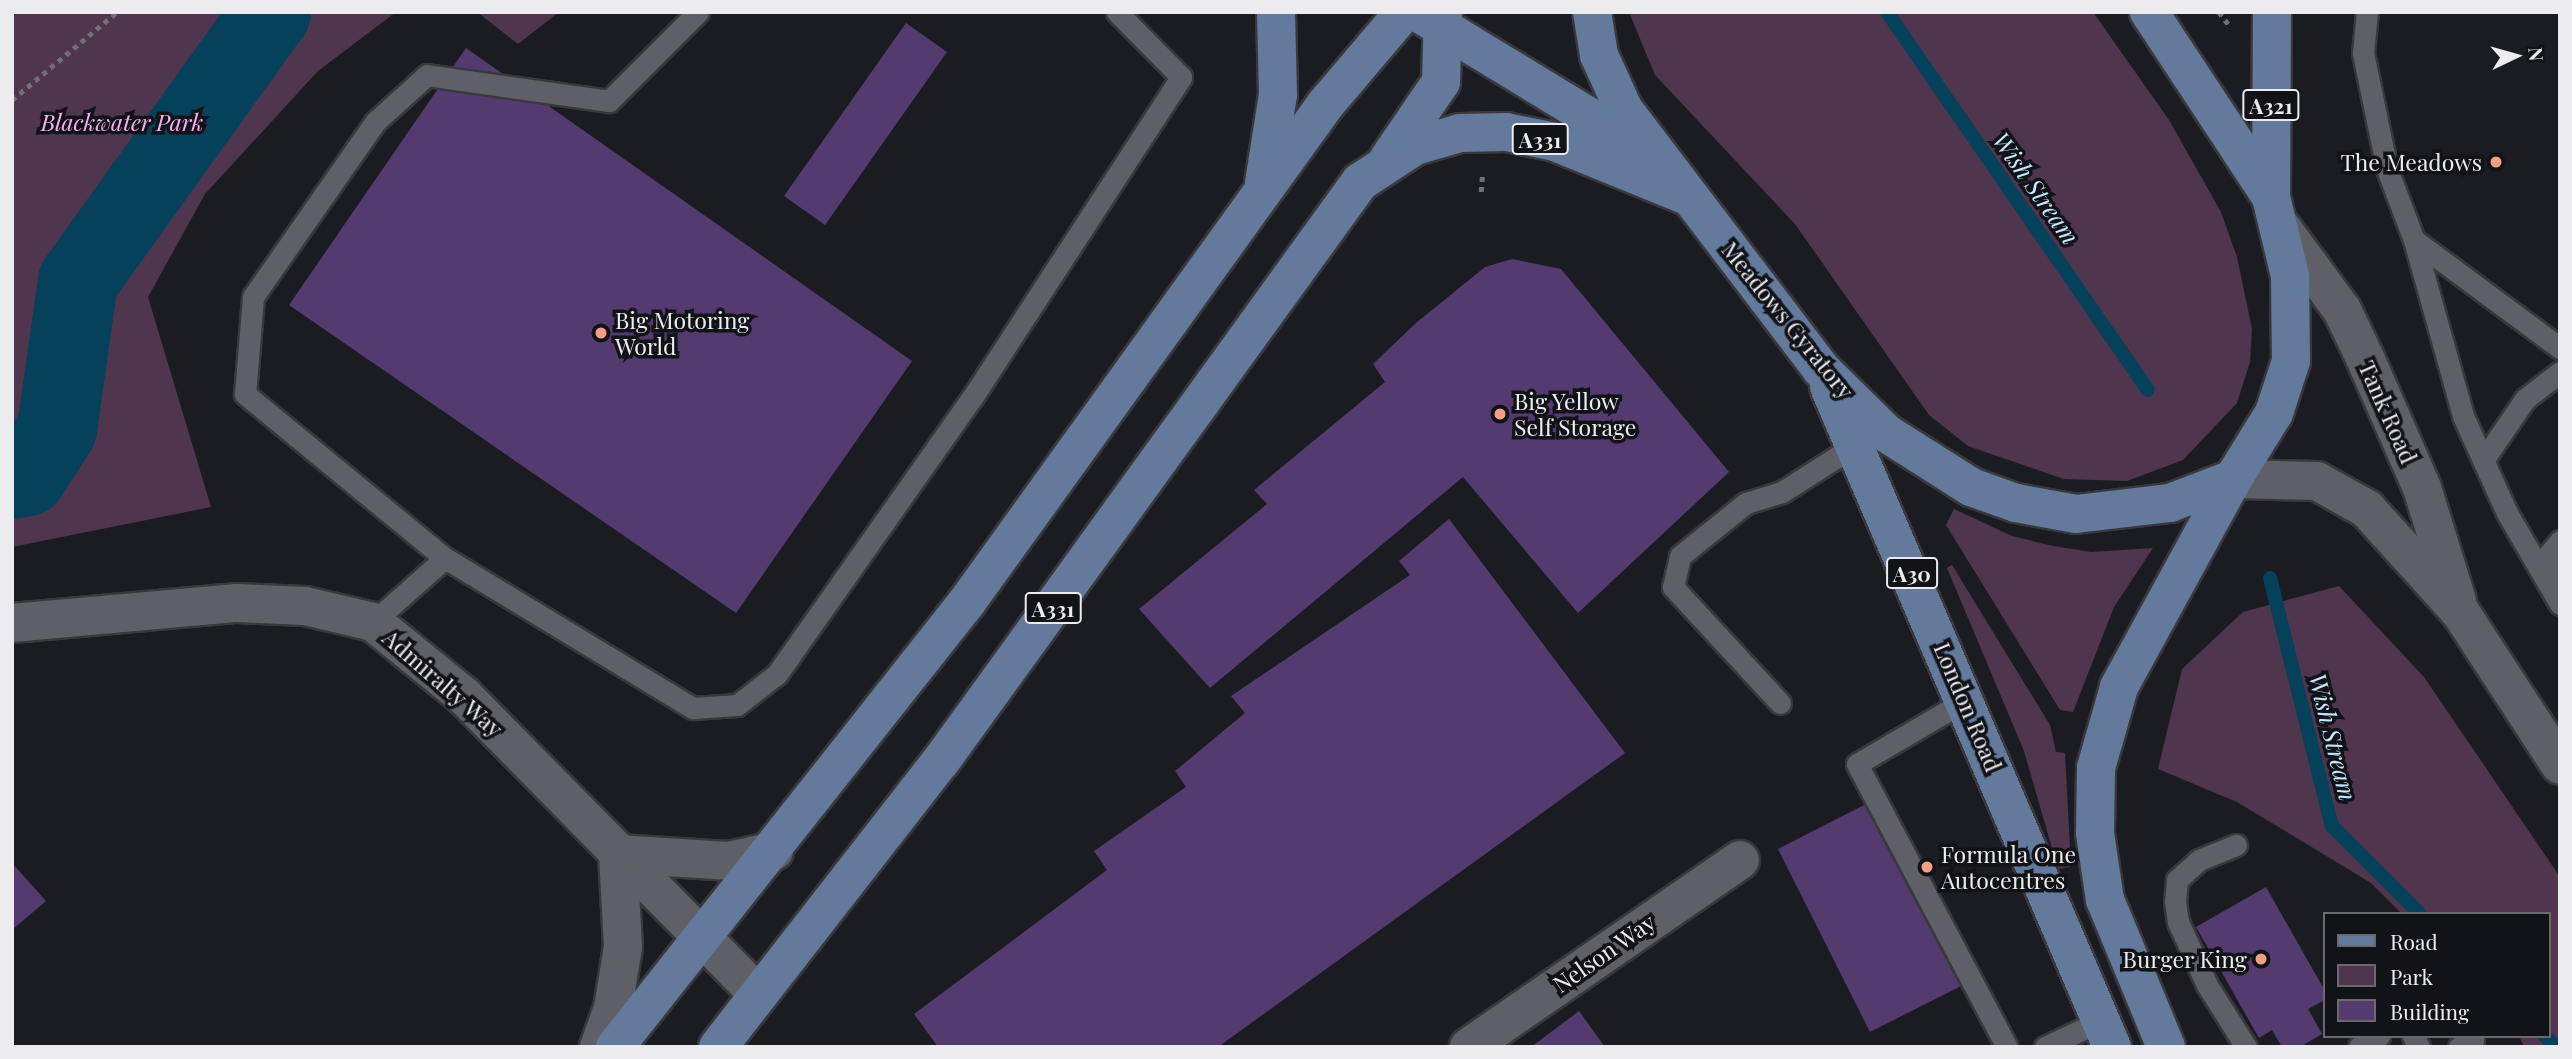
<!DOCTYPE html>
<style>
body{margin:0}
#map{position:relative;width:2572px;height:1059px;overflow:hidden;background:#1b1c22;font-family:"Playfair Display",serif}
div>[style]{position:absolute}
.green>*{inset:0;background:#50354e}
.stream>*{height:14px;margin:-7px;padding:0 7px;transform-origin:7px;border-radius:7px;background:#05415b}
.river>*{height:80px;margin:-40px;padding:0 40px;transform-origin:40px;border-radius:40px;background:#05415b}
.building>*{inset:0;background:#543b6f}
.path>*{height:4.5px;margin-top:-2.25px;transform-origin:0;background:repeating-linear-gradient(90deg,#6f6f75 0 5px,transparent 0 10px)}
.roads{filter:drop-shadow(2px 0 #38383d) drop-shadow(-2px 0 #38383d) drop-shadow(0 2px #38383d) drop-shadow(0 -2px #38383d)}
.lane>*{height:21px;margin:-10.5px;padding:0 10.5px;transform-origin:10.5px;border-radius:10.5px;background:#5f6067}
.street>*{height:38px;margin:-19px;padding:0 19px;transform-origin:19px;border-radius:19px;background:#5f6067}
.secondary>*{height:38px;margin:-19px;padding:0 19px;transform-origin:19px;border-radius:19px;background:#5f6067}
.primary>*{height:38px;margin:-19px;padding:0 19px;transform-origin:19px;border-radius:19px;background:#637a9d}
.dots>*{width:19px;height:19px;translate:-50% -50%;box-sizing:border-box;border:4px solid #121318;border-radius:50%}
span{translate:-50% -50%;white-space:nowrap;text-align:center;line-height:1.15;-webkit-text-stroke:7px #121318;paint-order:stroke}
.shield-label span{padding:2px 5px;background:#121318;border:2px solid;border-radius:5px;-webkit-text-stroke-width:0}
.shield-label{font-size:21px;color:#ebebf0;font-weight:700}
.park-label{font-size:23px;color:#f9b0f3;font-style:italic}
.poi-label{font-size:23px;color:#ebebf0}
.right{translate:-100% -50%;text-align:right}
.left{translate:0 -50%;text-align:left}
.street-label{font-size:23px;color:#ebebf0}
.water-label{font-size:24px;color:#c5e9fe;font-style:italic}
.frame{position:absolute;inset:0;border:14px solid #ebebf0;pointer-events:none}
.legend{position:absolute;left:2323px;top:912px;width:228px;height:126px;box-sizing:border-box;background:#121318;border:2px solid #69696e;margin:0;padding:9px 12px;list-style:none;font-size:21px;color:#ebebf0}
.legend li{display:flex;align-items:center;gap:14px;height:35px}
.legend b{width:35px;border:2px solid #69696e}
.north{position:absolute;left:2481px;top:21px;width:70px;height:70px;-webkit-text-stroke:5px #121318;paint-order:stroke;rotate:85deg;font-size:19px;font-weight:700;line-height:28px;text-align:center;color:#ebebf0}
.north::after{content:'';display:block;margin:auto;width:24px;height:32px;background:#ebebf0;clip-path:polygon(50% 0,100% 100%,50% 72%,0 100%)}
</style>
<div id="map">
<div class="green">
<i style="clip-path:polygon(12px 12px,396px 12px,318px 71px,205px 194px,148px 297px,211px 507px,12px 547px)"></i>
<i style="clip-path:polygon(477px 12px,559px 12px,518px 44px)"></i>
<i style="clip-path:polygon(1629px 12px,2093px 12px,2169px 120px,2221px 212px,2237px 257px,2252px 329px,2250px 362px,2237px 403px,2183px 460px,2127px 481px,2064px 479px,1968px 446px,1929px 415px,1795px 224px,1655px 75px)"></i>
<i style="clip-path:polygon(1954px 509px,2012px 536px,2053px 546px,2091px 552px,2153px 548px,2114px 607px,2073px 712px,2060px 710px,1946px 525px)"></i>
<i style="clip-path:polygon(1952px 565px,2050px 725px,2056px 752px,2065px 753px,2071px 867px,2058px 869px,2024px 751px,1947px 568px)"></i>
<i style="clip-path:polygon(2339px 586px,2424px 677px,2560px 877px,2560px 1047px,2524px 1047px,2519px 1036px,2549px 1036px,2549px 914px,2402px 914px,2371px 883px,2237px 802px,2158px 769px,2182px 669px,2243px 612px)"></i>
</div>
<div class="stream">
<i style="left:1887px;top:12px;width:459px;rotate:55.4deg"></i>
<i style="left:2270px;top:578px;width:256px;rotate:76deg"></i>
<i style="left:2332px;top:826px;width:124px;rotate:45deg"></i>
<i style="left:2545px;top:1036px;width:16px;rotate:45deg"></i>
</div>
<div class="river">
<i style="left:12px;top:479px;width:15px;rotate:-11deg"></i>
<i style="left:27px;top:476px;width:56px;rotate:-57.4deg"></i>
<i style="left:57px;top:429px;width:149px;rotate:-81.9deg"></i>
<i style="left:78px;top:281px;width:331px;rotate:-54.3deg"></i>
</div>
<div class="building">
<i style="clip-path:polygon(906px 23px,947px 52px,825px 225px,784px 196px)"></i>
<i style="clip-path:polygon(466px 48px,912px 361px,736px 613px,289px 305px)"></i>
<i style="clip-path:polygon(1512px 259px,1561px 269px,1729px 472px,1578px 613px,1463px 477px,1210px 688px,1139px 609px,1267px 504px,1254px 490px,1385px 382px,1373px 364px,1416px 323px,1485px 267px)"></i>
<i style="clip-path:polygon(1449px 519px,1625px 753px,1218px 1047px,938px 1047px,914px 1014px,1107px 870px,1094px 851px,1186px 787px,1175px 771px,1245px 713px,1231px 696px,1410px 575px,1399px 561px)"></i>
<i style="clip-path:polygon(1870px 802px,1963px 985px,1870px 1032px,1778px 849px)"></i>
<i style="clip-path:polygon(12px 863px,46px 901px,12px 930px)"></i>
<i style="clip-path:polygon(2266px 887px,2325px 991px,2325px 1000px,2308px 1009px,2322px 1034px,2300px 1047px,2282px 1047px,2272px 1030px,2259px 1038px,2196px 927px)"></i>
<i style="clip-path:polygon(1579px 1011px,1605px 1047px,1531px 1047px)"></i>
</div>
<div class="path">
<i style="left:2219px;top:12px;width:16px;rotate:52deg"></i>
<i style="left:12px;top:100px;width:137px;rotate:-40deg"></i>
<i style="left:1481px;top:192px;width:16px;rotate:-86deg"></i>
</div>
<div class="roads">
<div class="lane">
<i style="left:698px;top:12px;width:126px;rotate:135deg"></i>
<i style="left:609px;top:101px;width:184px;rotate:-171.9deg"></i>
<i style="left:427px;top:75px;width:70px;rotate:137.9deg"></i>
<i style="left:375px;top:122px;width:213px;rotate:124.9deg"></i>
<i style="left:253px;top:297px;width:97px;rotate:94.7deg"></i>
<i style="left:245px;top:394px;width:259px;rotate:39.4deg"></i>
<i style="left:445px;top:558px;width:290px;rotate:31.2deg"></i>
<i style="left:693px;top:708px;width:44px;rotate:-3.9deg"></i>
<i style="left:737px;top:705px;width:51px;rotate:-37.8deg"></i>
<i style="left:777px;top:674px;width:338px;rotate:-54.8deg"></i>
<i style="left:972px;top:398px;width:383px;rotate:-56.9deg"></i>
<i style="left:1181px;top:77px;width:91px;rotate:-134.6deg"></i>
<i style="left:2367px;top:12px;width:41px;rotate:95.6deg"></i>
<i style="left:2363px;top:53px;width:118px;rotate:78.3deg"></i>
<i style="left:2387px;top:169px;width:76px;rotate:69.2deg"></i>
<i style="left:2414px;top:240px;width:183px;rotate:74.4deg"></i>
<i style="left:2463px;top:416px;width:107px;rotate:65.6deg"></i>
<i style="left:2507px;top:513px;width:105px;rotate:59.8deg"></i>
<i style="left:2414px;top:240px;width:182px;rotate:36.5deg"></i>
<i style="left:2486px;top:456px;width:69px;rotate:-55.6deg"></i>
<i style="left:2525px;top:399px;width:44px;rotate:-37.6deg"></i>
<i style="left:2554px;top:583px;width:29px;rotate:-100deg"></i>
<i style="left:2549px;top:554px;width:17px;rotate:-50deg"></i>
<i style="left:373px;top:622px;width:96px;rotate:-41.6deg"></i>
<i style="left:1966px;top:700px;width:126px;rotate:149.6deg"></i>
<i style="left:1857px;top:764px;width:320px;rotate:62.1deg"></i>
<i style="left:1780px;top:703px;width:158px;rotate:-132.7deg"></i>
<i style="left:1673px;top:587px;width:32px;rotate:-77deg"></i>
<i style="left:1680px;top:556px;width:85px;rotate:-38.8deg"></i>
<i style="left:1746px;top:503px;width:38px;rotate:-17deg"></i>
<i style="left:1782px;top:492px;width:85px;rotate:-32.6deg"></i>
<i style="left:2236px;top:845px;width:40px;rotate:158deg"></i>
<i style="left:2199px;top:860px;width:30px;rotate:138deg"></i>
<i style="left:2177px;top:880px;width:21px;rotate:95deg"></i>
<i style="left:2175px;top:901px;width:21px;rotate:82deg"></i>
<i style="left:2178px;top:922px;width:69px;rotate:65.3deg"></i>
<i style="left:2207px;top:985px;width:73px;rotate:57.8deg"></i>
<i style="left:2413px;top:1036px;width:13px;rotate:61deg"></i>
<i style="left:2045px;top:1047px;width:61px;rotate:-25.3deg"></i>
<i style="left:2359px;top:1047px;width:23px;rotate:-29deg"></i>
<i style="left:2459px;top:1047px;width:16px;rotate:-27deg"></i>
</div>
<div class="street">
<i style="left:12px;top:623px;width:226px;rotate:-5.1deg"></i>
<i style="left:237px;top:603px;width:68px;rotate:2.5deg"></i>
<i style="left:305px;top:606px;width:70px;rotate:13.2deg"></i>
<i style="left:373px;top:622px;width:117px;rotate:39.1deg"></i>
<i style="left:464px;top:696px;width:417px;rotate:45.4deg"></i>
<i style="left:618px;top:854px;width:110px;rotate:3.6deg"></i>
<i style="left:728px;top:861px;width:47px;rotate:-12.3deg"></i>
<i style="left:599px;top:1047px;width:41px;rotate:-70.3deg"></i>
<i style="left:613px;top:1008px;width:62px;rotate:-80.7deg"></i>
<i style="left:623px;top:947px;width:93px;rotate:-93.1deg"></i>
<i style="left:1469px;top:1047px;width:329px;rotate:-34.6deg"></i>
</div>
<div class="secondary">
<i style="left:2281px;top:227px;width:103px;rotate:53.7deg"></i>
<i style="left:2342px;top:310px;width:53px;rotate:64.4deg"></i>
<i style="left:2365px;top:358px;width:142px;rotate:66.3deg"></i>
<i style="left:2422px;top:488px;width:118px;rotate:72.8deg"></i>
<i style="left:2233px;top:479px;width:84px;rotate:1.4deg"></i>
<i style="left:2317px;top:481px;width:57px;rotate:29.2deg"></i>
<i style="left:2367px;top:509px;width:140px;rotate:47.9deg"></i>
<i style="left:2461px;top:613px;width:181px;rotate:56.9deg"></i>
</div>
<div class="primary">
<i style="left:1417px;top:12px;width:269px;rotate:31.3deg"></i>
<i style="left:1592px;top:12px;width:44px;rotate:80.8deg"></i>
<i style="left:1599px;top:55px;width:60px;rotate:65.6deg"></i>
<i style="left:1624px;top:110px;width:325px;rotate:52.7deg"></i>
<i style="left:1821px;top:369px;width:91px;rotate:44.6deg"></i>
<i style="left:1886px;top:433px;width:101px;rotate:32.4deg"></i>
<i style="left:1971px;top:487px;width:48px;rotate:19.6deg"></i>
<i style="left:2016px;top:503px;width:61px;rotate:10.4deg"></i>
<i style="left:2076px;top:514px;width:95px;rotate:-6.7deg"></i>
<i style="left:2170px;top:503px;width:67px;rotate:-20.9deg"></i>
<i style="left:2233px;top:479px;width:78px;rotate:-58.2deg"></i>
<i style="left:2274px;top:413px;width:55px;rotate:-71.9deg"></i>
<i style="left:2291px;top:361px;width:85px;rotate:-90.7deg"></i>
<i style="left:2290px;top:276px;width:81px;rotate:-103.5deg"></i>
<i style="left:2271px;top:197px;width:222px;rotate:-123.4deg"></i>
<i style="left:1389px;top:158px;width:92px;rotate:-55.6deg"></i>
<i style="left:1441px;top:82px;width:70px;rotate:-88.4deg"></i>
<i style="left:1264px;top:183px;width:89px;rotate:-81deg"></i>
<i style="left:1278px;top:95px;width:83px;rotate:-91.4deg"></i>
<i style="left:2271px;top:197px;width:185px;rotate:-89.7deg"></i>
<i style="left:1829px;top:387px;width:718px;rotate:66.79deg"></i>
<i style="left:615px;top:1047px;width:567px;rotate:-51.66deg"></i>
<i style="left:967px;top:602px;width:613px;rotate:-54.23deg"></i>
<i style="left:1325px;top:105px;width:122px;rotate:-49.7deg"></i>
<i style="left:718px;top:1047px;width:363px;rotate:-52.1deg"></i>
<i style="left:941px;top:761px;width:715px;rotate:-54.11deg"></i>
<i style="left:1360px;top:182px;width:66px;rotate:-33.2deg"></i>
<i style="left:1415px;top:146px;width:47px;rotate:-16.1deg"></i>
<i style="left:1460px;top:133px;width:46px;rotate:-1.2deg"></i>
<i style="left:1506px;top:132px;width:50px;rotate:11.5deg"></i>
<i style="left:1555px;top:142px;width:143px;rotate:22.2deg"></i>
<i style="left:2166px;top:1047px;width:159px;rotate:-112.5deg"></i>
<i style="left:2105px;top:900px;width:68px;rotate:-98.5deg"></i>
<i style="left:2095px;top:833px;width:65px;rotate:-89.1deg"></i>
<i style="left:2096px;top:768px;width:84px;rotate:-74.1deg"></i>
<i style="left:2119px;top:687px;width:237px;rotate:-61.3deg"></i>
</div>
</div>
<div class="dots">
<i style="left:2496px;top:162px;background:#f3a082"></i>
<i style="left:601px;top:333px;background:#f3a082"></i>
<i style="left:1500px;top:414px;background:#f3a082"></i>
<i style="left:1927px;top:867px;background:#f3a082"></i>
<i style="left:2261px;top:959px;background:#f3a082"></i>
</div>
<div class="shield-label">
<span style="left:2271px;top:105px">A321</span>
<span style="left:1540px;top:139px">A331</span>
<span style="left:1912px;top:573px">A30</span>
<span style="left:1053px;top:608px">A331</span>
</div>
<div class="park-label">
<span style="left:122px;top:122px">Blackwater Park</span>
</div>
<div class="poi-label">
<span class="right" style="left:2482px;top:162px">The Meadows</span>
<span class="left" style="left:615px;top:333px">Big Motoring<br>World</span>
<span class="left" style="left:1514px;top:414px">Big Yellow<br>Self Storage</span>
<span class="left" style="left:1941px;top:867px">Formula One<br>Autocentres</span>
<span class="right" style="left:2247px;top:959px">Burger King</span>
</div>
<div class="street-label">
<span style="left:1788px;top:320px;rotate:51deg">Meadows Gyratory</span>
<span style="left:2388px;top:412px;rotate:66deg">Tank Road</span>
<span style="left:443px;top:683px;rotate:41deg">Admiralty Way</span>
<span style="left:1968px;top:707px;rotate:67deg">London Road</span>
<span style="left:1604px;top:953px;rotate:-35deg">Nelson Way</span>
</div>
<div class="water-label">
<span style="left:2036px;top:188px;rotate:55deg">Wish Stream</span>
<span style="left:2333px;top:737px;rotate:76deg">Wish Stream</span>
</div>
<div class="frame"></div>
<ul class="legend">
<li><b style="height:9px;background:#637a9d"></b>Road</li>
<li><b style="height:19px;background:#50354e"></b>Park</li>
<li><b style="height:19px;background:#543b6f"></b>Building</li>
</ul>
<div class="north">N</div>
</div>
